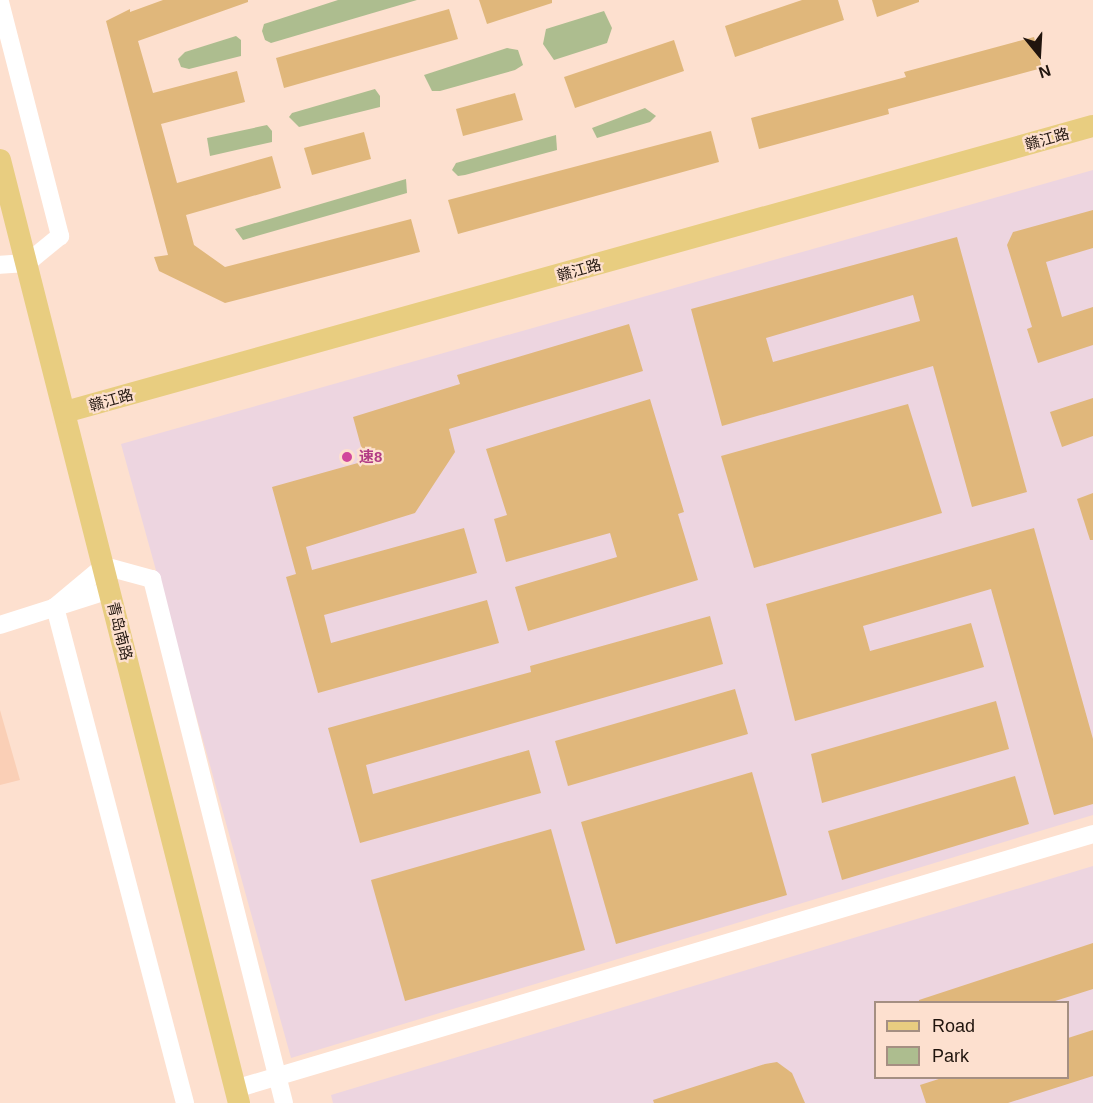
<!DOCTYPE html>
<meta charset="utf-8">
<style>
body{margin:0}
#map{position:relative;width:1093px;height:1103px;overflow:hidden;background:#fde0cf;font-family:Arial,"Noto Sans SC",sans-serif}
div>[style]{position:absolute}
.commercial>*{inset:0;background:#edd5e0}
.built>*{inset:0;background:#facfb6}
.green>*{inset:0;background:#adbd8f}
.building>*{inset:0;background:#e0b77b}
.minor>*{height:18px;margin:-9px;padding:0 9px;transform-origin:9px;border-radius:9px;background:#fff}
.major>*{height:22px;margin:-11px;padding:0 11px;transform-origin:11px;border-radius:11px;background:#e8cd80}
.dots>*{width:16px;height:16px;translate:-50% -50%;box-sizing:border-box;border:3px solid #fde0cf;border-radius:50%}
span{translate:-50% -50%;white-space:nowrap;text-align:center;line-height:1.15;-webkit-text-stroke:4.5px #fde0cf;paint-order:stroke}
.street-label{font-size:15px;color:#21150e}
.hotel-label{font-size:15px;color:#b23c85;font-weight:700}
.left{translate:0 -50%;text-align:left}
.legend{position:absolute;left:874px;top:1001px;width:195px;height:78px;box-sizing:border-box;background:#fde0cf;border:2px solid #a58f82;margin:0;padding:8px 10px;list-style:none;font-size:18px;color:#21150e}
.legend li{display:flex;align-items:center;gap:12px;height:30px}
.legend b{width:30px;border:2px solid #a58f82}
.north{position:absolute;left:1009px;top:24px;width:60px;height:60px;-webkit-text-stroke:4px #fde0cf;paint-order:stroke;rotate:162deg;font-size:16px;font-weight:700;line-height:24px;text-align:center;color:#21150e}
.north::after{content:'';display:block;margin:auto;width:21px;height:27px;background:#21150e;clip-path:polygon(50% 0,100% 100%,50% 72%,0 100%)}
</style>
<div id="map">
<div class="commercial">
<i style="clip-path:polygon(1093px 170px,1093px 815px,291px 1058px,121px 444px)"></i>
<i style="clip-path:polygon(evenodd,1093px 866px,1093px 1103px,333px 1103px,331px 1095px,1093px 866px,876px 1002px,1068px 1002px,1068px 1078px,876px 1078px,876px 1002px)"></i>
</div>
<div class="built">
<i style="clip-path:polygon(0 710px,20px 780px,0 785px)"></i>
</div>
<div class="green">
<i style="clip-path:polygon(338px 0,417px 0,271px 43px,265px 40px,262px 31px,264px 24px)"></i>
<i style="clip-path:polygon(604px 11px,612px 28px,607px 43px,554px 60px,543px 44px,546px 29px)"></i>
<i style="clip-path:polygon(236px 36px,241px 40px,241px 56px,189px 69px,181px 67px,178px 59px,185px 52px)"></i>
<i style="clip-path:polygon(507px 48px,518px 50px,523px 65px,515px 70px,440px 91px,432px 91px,424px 75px)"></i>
<i style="clip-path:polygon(375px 89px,380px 96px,380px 107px,299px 127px,289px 117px,292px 113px)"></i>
<i style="clip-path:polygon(645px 108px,656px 116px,650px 122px,597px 138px,592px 128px)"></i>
<i style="clip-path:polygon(267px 125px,272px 131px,272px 142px,210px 156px,207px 138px)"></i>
<i style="clip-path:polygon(556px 135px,557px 150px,465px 175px,458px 176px,452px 170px,456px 163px)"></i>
<i style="clip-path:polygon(406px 179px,407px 193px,243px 240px,235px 229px)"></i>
</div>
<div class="building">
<i style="clip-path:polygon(163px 0,248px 0,248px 2px,138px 41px,153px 93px,237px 71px,245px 102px,161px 124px,177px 183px,272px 156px,281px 188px,186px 215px,194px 245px,225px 267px,411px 219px,420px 252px,225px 303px,159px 271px,154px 257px,168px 255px,106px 21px,130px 9px,130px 12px)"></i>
<i style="clip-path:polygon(479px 0,552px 0,552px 3px,487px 24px)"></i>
<i style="clip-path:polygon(802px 0,838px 0,844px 20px,735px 57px,725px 26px)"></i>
<i style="clip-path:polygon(872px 0,919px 0,919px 2px,877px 17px)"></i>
<i style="clip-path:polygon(449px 9px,458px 39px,284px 88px,276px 58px)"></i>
<i style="clip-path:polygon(1034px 37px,1042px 68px,888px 109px,889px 114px,759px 149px,751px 118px,906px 77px,904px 72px)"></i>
<i style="clip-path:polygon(674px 40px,684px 71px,575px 108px,564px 77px)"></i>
<i style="clip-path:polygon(515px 93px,523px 120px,463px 136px,456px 109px)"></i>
<i style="clip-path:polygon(711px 131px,719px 162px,458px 234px,448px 200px)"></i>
<i style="clip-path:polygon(364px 132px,371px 159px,312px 175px,304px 148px)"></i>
<i style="clip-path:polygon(1093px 210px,1093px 248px,1046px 262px,1062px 317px,1093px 307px,1093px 345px,1038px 363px,1027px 329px,1032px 327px,1007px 245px,1013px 232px)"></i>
<i style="clip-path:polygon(evenodd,957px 237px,1027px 492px,972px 507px,933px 366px,722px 426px,691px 309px,957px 237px,913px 295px,920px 321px,773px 362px,766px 338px,913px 295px)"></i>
<i style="clip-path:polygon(629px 324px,643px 371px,449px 429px,455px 452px,415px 513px,306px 547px,312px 570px,464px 528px,477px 573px,324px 615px,331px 643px,487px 600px,499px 643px,318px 693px,286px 577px,296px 574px,272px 487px,365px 461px,353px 417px,460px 384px,457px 375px)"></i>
<i style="clip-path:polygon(1093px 398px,1093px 436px,1062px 447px,1050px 412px)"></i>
<i style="clip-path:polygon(650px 399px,684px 512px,678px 514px,698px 580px,528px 631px,515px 587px,617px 557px,610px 533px,506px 562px,494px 519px,507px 515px,486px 449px)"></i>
<i style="clip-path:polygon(908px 404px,942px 513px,754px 568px,721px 456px)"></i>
<i style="clip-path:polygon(1093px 493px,1093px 540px,1090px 540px,1077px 499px)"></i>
<i style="clip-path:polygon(1034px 528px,1093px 739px,1093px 804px,1054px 815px,991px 589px,863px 626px,870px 651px,971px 623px,984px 667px,795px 721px,766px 604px)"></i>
<i style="clip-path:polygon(710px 616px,723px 664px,366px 765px,373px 794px,529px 750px,541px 793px,360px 843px,328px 728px,531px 672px,530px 666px)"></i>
<i style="clip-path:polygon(735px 689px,748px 734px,568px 786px,555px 741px)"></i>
<i style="clip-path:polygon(996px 701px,1009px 749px,822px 803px,811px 754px)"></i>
<i style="clip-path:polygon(752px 772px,787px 895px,616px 944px,581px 822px)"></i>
<i style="clip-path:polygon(1015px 776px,1029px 824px,842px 880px,828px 831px)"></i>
<i style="clip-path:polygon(551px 829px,585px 950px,405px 1001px,371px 880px)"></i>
<i style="clip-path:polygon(1093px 943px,1093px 989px,1052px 1002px,919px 1002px,919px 1000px)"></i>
<i style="clip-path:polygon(1093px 1030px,1093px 1076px,1008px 1103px,926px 1103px,920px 1085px,945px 1077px,1068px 1077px,1068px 1038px)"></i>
<i style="clip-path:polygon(777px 1062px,792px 1073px,805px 1103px,654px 1103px,653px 1100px,765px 1064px)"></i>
</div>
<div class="minor">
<i style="left:0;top:2px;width:242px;rotate:75.6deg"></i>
<i style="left:60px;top:236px;width:43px;rotate:140.7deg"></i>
<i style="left:27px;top:263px;width:27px;rotate:176deg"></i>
<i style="left:0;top:625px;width:115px;rotate:-17.7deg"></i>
<i style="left:235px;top:1089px;width:895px;rotate:-16.55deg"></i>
<i style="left:185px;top:1103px;width:513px;rotate:-104.69deg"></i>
<i style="left:55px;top:607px;width:64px;rotate:-39.9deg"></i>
<i style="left:104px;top:566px;width:50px;rotate:15.2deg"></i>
<i style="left:152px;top:579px;width:540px;rotate:75.86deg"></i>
</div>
<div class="major">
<i style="left:0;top:160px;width:973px;rotate:75.78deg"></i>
<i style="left:65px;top:412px;width:1067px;rotate:-15.55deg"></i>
</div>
<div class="dots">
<i style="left:347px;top:457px;background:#d1479c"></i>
</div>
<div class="street-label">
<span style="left:1047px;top:139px;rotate:-16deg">赣江路</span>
<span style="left:579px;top:270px;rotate:-16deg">赣江路</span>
<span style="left:111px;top:400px;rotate:-16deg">赣江路</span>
<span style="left:120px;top:631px;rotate:76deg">青岛南路</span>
</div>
<div class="hotel-label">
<span class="left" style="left:359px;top:457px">速8</span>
</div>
<ul class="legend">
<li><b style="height:8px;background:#e8cd80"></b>Road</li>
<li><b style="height:16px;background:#adbd8f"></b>Park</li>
</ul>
<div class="north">N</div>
</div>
